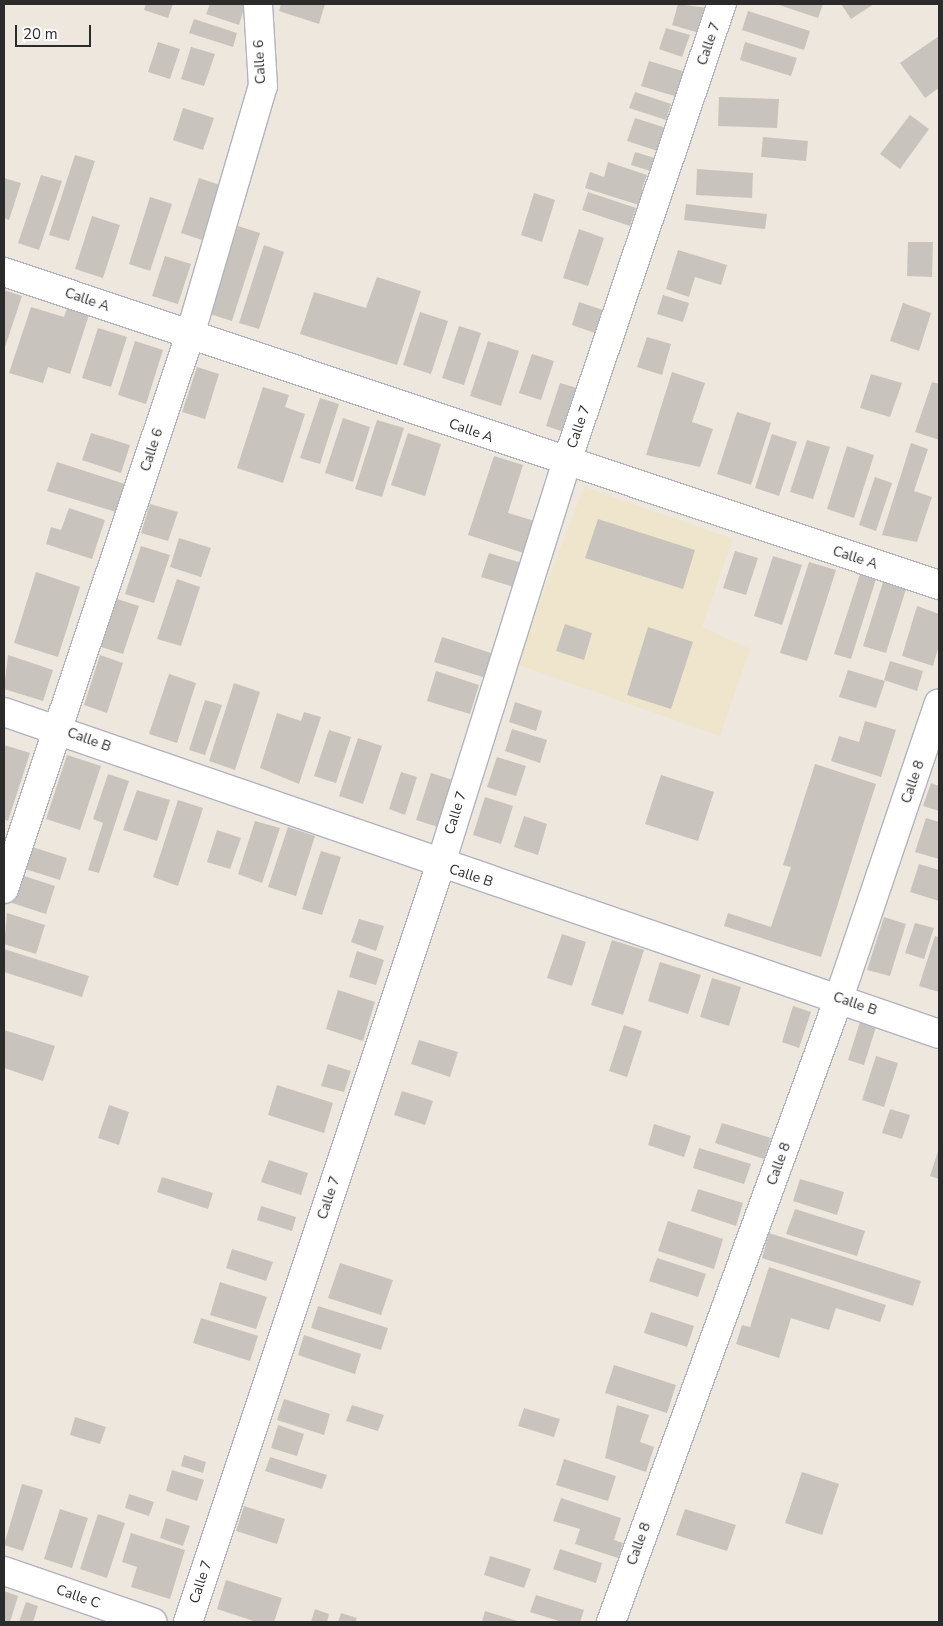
<!DOCTYPE html>
<style>
body{margin:0}
#map{position:relative;width:943px;height:1626px;overflow:hidden;background:#ede7dd;font-family:"Nunito Sans",sans-serif}
div>[style]{position:absolute}
.education>*{inset:0;background:#efe5cc}
.building>*{inset:0;background:#c8c4bd}
.roads{filter:drop-shadow(1px 0 #b1b3bf) drop-shadow(-1px 0 #b1b3bf) drop-shadow(0 1px #b1b3bf) drop-shadow(0 -1px #b1b3bf)}
.minor>*{height:28px;margin:-14px;padding:0 14px;transform-origin:14px;border-radius:14px;background:#fff}
.tertiary>*{height:28px;margin:-14px;padding:0 14px;transform-origin:14px;border-radius:14px;background:#fff}
span{translate:-50% -50%;white-space:nowrap;text-align:center;line-height:1.15;-webkit-text-stroke:5px #fff;paint-order:stroke}
.street-label{font-size:14px;color:#2b2b2b}
.frame{position:absolute;inset:0;border:5px solid #2b2b2b;pointer-events:none}
.scale{position:absolute;left:15px;top:25px;width:76px;height:22px;box-sizing:border-box;border:2px solid #2b2b2b;border-top:0;padding-left:6px;font-size:15px;line-height:18px;white-space:nowrap;color:#2b2b2b;-webkit-text-stroke:4px #fff;paint-order:stroke}
</style>
<div id="map">
<div class="education">
<i style="clip-path:polygon(584px 487px,733px 539px,702px 627px,750px 649px,720px 736px,516px 664px)"></i>
</div>
<div class="building">
<i style="clip-path:polygon(146px 4px,173px 4px,168px 18px,144px 10px)"></i>
<i style="clip-path:polygon(210px 4px,245px 5px,239px 25px,206px 14px)"></i>
<i style="clip-path:polygon(281px 4px,325px 4px,319px 24px,279px 11px)"></i>
<i style="clip-path:polygon(678px 4px,714px 9px,706px 35px,672px 25px)"></i>
<i style="clip-path:polygon(776px 4px,823px 4px,818px 18px)"></i>
<i style="clip-path:polygon(841px 4px,874px 4px,851px 19px)"></i>
<i style="clip-path:polygon(748px 11px,810px 31px,804px 50px,742px 30px)"></i>
<i style="clip-path:polygon(194px 19px,237px 33px,233px 47px,189px 33px)"></i>
<i style="clip-path:polygon(666px 28px,690px 35px,682px 57px,659px 49px)"></i>
<i style="clip-path:polygon(939px 36px,939px 88px,925px 98px,900px 63px)"></i>
<i style="clip-path:polygon(158px 42px,180px 49px,170px 79px,148px 72px)"></i>
<i style="clip-path:polygon(745px 42px,797px 58px,791px 76px,740px 60px)"></i>
<i style="clip-path:polygon(191px 47px,215px 54px,204px 86px,181px 79px)"></i>
<i style="clip-path:polygon(649px 61px,689px 73px,681px 98px,641px 86px)"></i>
<i style="clip-path:polygon(635px 92px,671px 104px,666px 120px,629px 108px)"></i>
<i style="clip-path:polygon(719px 97px,779px 99px,777px 128px,718px 126px)"></i>
<i style="clip-path:polygon(183px 108px,214px 118px,203px 150px,173px 140px)"></i>
<i style="clip-path:polygon(910px 115px,929px 129px,900px 169px,880px 154px)"></i>
<i style="clip-path:polygon(635px 118px,669px 129px,661px 152px,627px 141px)"></i>
<i style="clip-path:polygon(763px 137px,808px 141px,806px 161px,761px 157px)"></i>
<i style="clip-path:polygon(635px 152px,658px 159px,654px 172px,631px 165px)"></i>
<i style="clip-path:polygon(75px 155px,95px 161px,69px 241px,49px 235px)"></i>
<i style="clip-path:polygon(608px 162px,647px 175px,642px 189px,650px 192px,645px 207px,585px 188px,590px 172px,604px 177px)"></i>
<i style="clip-path:polygon(697px 169px,753px 173px,752px 198px,696px 195px)"></i>
<i style="clip-path:polygon(41px 175px,62px 181px,39px 250px,18px 243px)"></i>
<i style="clip-path:polygon(4px 178px,21px 183px,9px 220px,4px 218px)"></i>
<i style="clip-path:polygon(199px 178px,226px 187px,208px 242px,181px 233px)"></i>
<i style="clip-path:polygon(588px 192px,636px 208px,630px 226px,582px 210px)"></i>
<i style="clip-path:polygon(534px 193px,555px 200px,542px 242px,521px 235px)"></i>
<i style="clip-path:polygon(150px 197px,172px 204px,150px 271px,129px 264px)"></i>
<i style="clip-path:polygon(686px 204px,767px 214px,765px 229px,684px 220px)"></i>
<i style="clip-path:polygon(92px 216px,120px 225px,103px 278px,75px 269px)"></i>
<i style="clip-path:polygon(238px 226px,260px 233px,232px 321px,210px 314px)"></i>
<i style="clip-path:polygon(579px 229px,604px 238px,588px 286px,563px 278px)"></i>
<i style="clip-path:polygon(908px 242px,933px 242px,932px 277px,907px 276px)"></i>
<i style="clip-path:polygon(264px 245px,284px 252px,259px 329px,239px 323px)"></i>
<i style="clip-path:polygon(678px 250px,727px 265px,721px 285px,695px 277px,689px 297px,666px 289px)"></i>
<i style="clip-path:polygon(165px 256px,191px 264px,178px 304px,152px 296px)"></i>
<i style="clip-path:polygon(377px 277px,421px 291px,397px 365px,300px 334px,314px 292px,366px 308px)"></i>
<i style="clip-path:polygon(4px 290px,22px 296px,4px 350px)"></i>
<i style="clip-path:polygon(663px 295px,689px 303px,683px 322px,657px 314px)"></i>
<i style="clip-path:polygon(579px 302px,609px 312px,601px 335px,572px 325px)"></i>
<i style="clip-path:polygon(903px 303px,931px 313px,919px 351px,890px 341px)"></i>
<i style="clip-path:polygon(31px 307px,64px 317px,67px 308px,89px 315px,70px 374px,48px 367px,43px 383px,9px 373px)"></i>
<i style="clip-path:polygon(420px 312px,448px 321px,431px 374px,403px 365px)"></i>
<i style="clip-path:polygon(459px 326px,481px 333px,464px 385px,442px 378px)"></i>
<i style="clip-path:polygon(98px 328px,127px 337px,111px 387px,82px 378px)"></i>
<i style="clip-path:polygon(647px 337px,671px 344px,662px 375px,637px 367px)"></i>
<i style="clip-path:polygon(135px 341px,163px 350px,146px 404px,118px 395px)"></i>
<i style="clip-path:polygon(488px 341px,519px 351px,501px 406px,470px 396px)"></i>
<i style="clip-path:polygon(532px 354px,554px 361px,541px 400px,519px 393px)"></i>
<i style="clip-path:polygon(197px 367px,219px 374px,205px 419px,182px 412px)"></i>
<i style="clip-path:polygon(672px 372px,705px 383px,692px 422px,713px 429px,700px 467px,646px 455px)"></i>
<i style="clip-path:polygon(871px 374px,902px 383px,890px 417px,860px 408px)"></i>
<i style="clip-path:polygon(932px 382px,939px 384px,939px 440px,915px 432px)"></i>
<i style="clip-path:polygon(560px 383px,584px 390px,570px 434px,546px 426px)"></i>
<i style="clip-path:polygon(263px 387px,289px 395px,285px 407px,305px 414px,283px 483px,237px 468px)"></i>
<i style="clip-path:polygon(320px 398px,339px 404px,320px 464px,300px 458px)"></i>
<i style="clip-path:polygon(737px 412px,771px 423px,751px 485px,717px 474px)"></i>
<i style="clip-path:polygon(343px 418px,370px 427px,353px 482px,325px 473px)"></i>
<i style="clip-path:polygon(377px 420px,404px 428px,382px 497px,355px 489px)"></i>
<i style="clip-path:polygon(91px 433px,130px 445px,121px 473px,82px 460px)"></i>
<i style="clip-path:polygon(408px 433px,441px 444px,425px 496px,391px 485px)"></i>
<i style="clip-path:polygon(772px 434px,797px 442px,779px 496px,755px 488px)"></i>
<i style="clip-path:polygon(807px 440px,830px 447px,813px 499px,790px 492px)"></i>
<i style="clip-path:polygon(911px 443px,928px 449px,914px 491px,932px 497px,917px 542px,882px 535px)"></i>
<i style="clip-path:polygon(847px 446px,874px 455px,854px 518px,827px 509px)"></i>
<i style="clip-path:polygon(494px 456px,523px 465px,508px 513px,538px 522px,527px 554px,468px 535px)"></i>
<i style="clip-path:polygon(57px 462px,125px 484px,116px 512px,47px 491px)"></i>
<i style="clip-path:polygon(875px 477px,892px 483px,876px 531px,859px 525px)"></i>
<i style="clip-path:polygon(150px 504px,178px 512px,168px 541px,141px 533px)"></i>
<i style="clip-path:polygon(69px 508px,105px 520px,92px 559px,46px 544px,51px 527px,61px 530px)"></i>
<i style="clip-path:polygon(598px 519px,695px 550px,683px 589px,585px 558px)"></i>
<i style="clip-path:polygon(179px 538px,211px 548px,201px 577px,170px 567px)"></i>
<i style="clip-path:polygon(141px 546px,170px 555px,154px 603px,125px 594px)"></i>
<i style="clip-path:polygon(735px 551px,758px 558px,746px 595px,723px 588px)"></i>
<i style="clip-path:polygon(489px 553px,525px 564px,517px 588px,481px 577px)"></i>
<i style="clip-path:polygon(773px 556px,802px 565px,782px 625px,754px 616px)"></i>
<i style="clip-path:polygon(809px 562px,836px 570px,807px 661px,780px 653px)"></i>
<i style="clip-path:polygon(36px 572px,80px 587px,58px 657px,14px 643px)"></i>
<i style="clip-path:polygon(860px 574px,876px 579px,851px 659px,834px 654px)"></i>
<i style="clip-path:polygon(177px 579px,200px 587px,181px 646px,157px 639px)"></i>
<i style="clip-path:polygon(883px 582px,906px 589px,886px 653px,863px 646px)"></i>
<i style="clip-path:polygon(117px 599px,139px 606px,123px 654px,101px 647px)"></i>
<i style="clip-path:polygon(917px 606px,939px 614px,939px 645px,933px 666px,902px 656px)"></i>
<i style="clip-path:polygon(565px 624px,592px 633px,584px 660px,556px 651px)"></i>
<i style="clip-path:polygon(648px 627px,693px 642px,671px 709px,627px 695px)"></i>
<i style="clip-path:polygon(442px 637px,494px 654px,486px 678px,434px 662px)"></i>
<i style="clip-path:polygon(8px 655px,53px 670px,43px 701px,4px 689px)"></i>
<i style="clip-path:polygon(100px 655px,123px 663px,107px 713px,84px 705px)"></i>
<i style="clip-path:polygon(890px 661px,923px 671px,917px 691px,884px 680px)"></i>
<i style="clip-path:polygon(848px 670px,885px 681px,876px 708px,839px 697px)"></i>
<i style="clip-path:polygon(436px 671px,479px 685px,470px 714px,427px 701px)"></i>
<i style="clip-path:polygon(169px 674px,196px 683px,177px 743px,149px 734px)"></i>
<i style="clip-path:polygon(234px 683px,260px 692px,235px 770px,209px 761px)"></i>
<i style="clip-path:polygon(205px 700px,222px 705px,205px 755px,189px 750px)"></i>
<i style="clip-path:polygon(515px 702px,542px 711px,536px 731px,509px 722px)"></i>
<i style="clip-path:polygon(304px 712px,321px 717px,299px 784px,260px 768px,277px 713px,301px 721px)"></i>
<i style="clip-path:polygon(865px 721px,896px 730px,881px 777px,831px 761px,839px 736px,859px 742px)"></i>
<i style="clip-path:polygon(512px 729px,547px 740px,540px 763px,505px 751px)"></i>
<i style="clip-path:polygon(329px 730px,351px 737px,336px 783px,314px 776px)"></i>
<i style="clip-path:polygon(358px 738px,382px 746px,363px 804px,339px 796px)"></i>
<i style="clip-path:polygon(4px 745px,30px 753px,8px 821px,4px 819px)"></i>
<i style="clip-path:polygon(67px 755px,101px 766px,80px 830px,46px 819px)"></i>
<i style="clip-path:polygon(497px 757px,526px 766px,516px 796px,487px 787px)"></i>
<i style="clip-path:polygon(815px 764px,876px 784px,821px 957px,724px 926px,728px 913px,771px 927px,791px 867px,783px 865px)"></i>
<i style="clip-path:polygon(401px 772px,417px 777px,405px 815px,389px 809px)"></i>
<i style="clip-path:polygon(431px 773px,453px 780px,438px 827px,416px 820px)"></i>
<i style="clip-path:polygon(108px 774px,129px 781px,99px 873px,88px 870px,103px 823px,93px 819px)"></i>
<i style="clip-path:polygon(661px 775px,714px 792px,698px 841px,645px 824px)"></i>
<i style="clip-path:polygon(931px 783px,939px 786px,939px 811px,923px 806px)"></i>
<i style="clip-path:polygon(137px 790px,170px 800px,157px 841px,123px 830px)"></i>
<i style="clip-path:polygon(485px 797px,513px 806px,501px 844px,473px 835px)"></i>
<i style="clip-path:polygon(178px 800px,203px 808px,178px 886px,153px 877px)"></i>
<i style="clip-path:polygon(524px 816px,547px 824px,538px 855px,514px 847px)"></i>
<i style="clip-path:polygon(926px 818px,939px 822px,939px 859px,915px 852px)"></i>
<i style="clip-path:polygon(255px 821px,280px 828px,262px 883px,238px 874px)"></i>
<i style="clip-path:polygon(288px 827px,315px 836px,296px 896px,268px 887px)"></i>
<i style="clip-path:polygon(217px 830px,241px 838px,230px 869px,207px 862px)"></i>
<i style="clip-path:polygon(32px 847px,67px 858px,60px 880px,25px 869px)"></i>
<i style="clip-path:polygon(321px 851px,341px 857px,322px 915px,302px 909px)"></i>
<i style="clip-path:polygon(919px 864px,939px 870px,939px 901px,910px 892px)"></i>
<i style="clip-path:polygon(21px 875px,55px 886px,46px 914px,12px 903px)"></i>
<i style="clip-path:polygon(7px 913px,45px 925px,36px 954px,4px 944px)"></i>
<i style="clip-path:polygon(884px 917px,906px 924px,890px 976px,867px 970px)"></i>
<i style="clip-path:polygon(359px 919px,384px 926px,376px 951px,351px 942px)"></i>
<i style="clip-path:polygon(915px 923px,934px 928px,924px 959px,905px 953px)"></i>
<i style="clip-path:polygon(562px 934px,586px 942px,572px 986px,547px 978px)"></i>
<i style="clip-path:polygon(935px 936px,939px 937px,939px 992px,919px 986px)"></i>
<i style="clip-path:polygon(612px 940px,644px 950px,623px 1015px,591px 1005px)"></i>
<i style="clip-path:polygon(4px 949px,89px 976px,82px 997px,4px 972px)"></i>
<i style="clip-path:polygon(357px 951px,384px 960px,376px 985px,349px 977px)"></i>
<i style="clip-path:polygon(660px 962px,701px 975px,688px 1014px,648px 1001px)"></i>
<i style="clip-path:polygon(712px 978px,741px 987px,729px 1026px,700px 1017px)"></i>
<i style="clip-path:polygon(338px 990px,375px 1002px,363px 1041px,326px 1029px)"></i>
<i style="clip-path:polygon(793px 1006px,811px 1012px,799px 1048px,782px 1042px)"></i>
<i style="clip-path:polygon(860px 1022px,876px 1027px,864px 1065px,848px 1060px)"></i>
<i style="clip-path:polygon(624px 1025px,642px 1031px,627px 1077px,609px 1071px)"></i>
<i style="clip-path:polygon(4px 1030px,55px 1046px,43px 1081px,4px 1068px)"></i>
<i style="clip-path:polygon(419px 1040px,458px 1052px,450px 1077px,411px 1064px)"></i>
<i style="clip-path:polygon(876px 1056px,898px 1063px,884px 1107px,862px 1100px)"></i>
<i style="clip-path:polygon(328px 1064px,351px 1071px,344px 1092px,321px 1086px)"></i>
<i style="clip-path:polygon(277px 1085px,333px 1103px,324px 1133px,268px 1115px)"></i>
<i style="clip-path:polygon(402px 1091px,433px 1101px,425px 1125px,394px 1115px)"></i>
<i style="clip-path:polygon(109px 1105px,129px 1112px,119px 1145px,98px 1138px)"></i>
<i style="clip-path:polygon(890px 1109px,910px 1115px,902px 1139px,882px 1133px)"></i>
<i style="clip-path:polygon(722px 1123px,771px 1138px,764px 1159px,715px 1143px)"></i>
<i style="clip-path:polygon(654px 1124px,691px 1136px,684px 1157px,648px 1145px)"></i>
<i style="clip-path:polygon(699px 1148px,751px 1164px,744px 1184px,693px 1168px)"></i>
<i style="clip-path:polygon(939px 1148px,939px 1179px,930px 1176px)"></i>
<i style="clip-path:polygon(269px 1160px,308px 1173px,301px 1195px,261px 1182px)"></i>
<i style="clip-path:polygon(162px 1177px,213px 1193px,208px 1209px,157px 1192px)"></i>
<i style="clip-path:polygon(800px 1179px,844px 1192px,837px 1215px,793px 1201px)"></i>
<i style="clip-path:polygon(698px 1189px,743px 1203px,736px 1226px,691px 1211px)"></i>
<i style="clip-path:polygon(261px 1206px,296px 1217px,292px 1231px,257px 1220px)"></i>
<i style="clip-path:polygon(795px 1209px,865px 1231px,857px 1256px,786px 1234px)"></i>
<i style="clip-path:polygon(668px 1221px,723px 1239px,714px 1269px,658px 1251px)"></i>
<i style="clip-path:polygon(769px 1233px,921px 1281px,913px 1306px,762px 1258px)"></i>
<i style="clip-path:polygon(232px 1249px,273px 1262px,266px 1281px,226px 1268px)"></i>
<i style="clip-path:polygon(657px 1258px,706px 1274px,698px 1297px,649px 1281px)"></i>
<i style="clip-path:polygon(340px 1263px,393px 1280px,381px 1315px,328px 1298px)"></i>
<i style="clip-path:polygon(769px 1267px,886px 1305px,880px 1322px,836px 1308px,829px 1330px,791px 1318px,779px 1358px,736px 1344px,742px 1325px,750px 1327px)"></i>
<i style="clip-path:polygon(220px 1282px,267px 1297px,256px 1329px,210px 1315px)"></i>
<i style="clip-path:polygon(318px 1306px,388px 1328px,381px 1350px,311px 1328px)"></i>
<i style="clip-path:polygon(651px 1312px,694px 1326px,687px 1347px,644px 1333px)"></i>
<i style="clip-path:polygon(201px 1318px,258px 1336px,250px 1361px,193px 1343px)"></i>
<i style="clip-path:polygon(304px 1335px,361px 1354px,355px 1374px,298px 1355px)"></i>
<i style="clip-path:polygon(614px 1365px,676px 1385px,667px 1413px,605px 1393px)"></i>
<i style="clip-path:polygon(284px 1399px,330px 1414px,324px 1435px,277px 1420px)"></i>
<i style="clip-path:polygon(352px 1405px,384px 1415px,378px 1431px,346px 1421px)"></i>
<i style="clip-path:polygon(617px 1405px,649px 1415px,640px 1442px,654px 1447px,646px 1472px,605px 1458px)"></i>
<i style="clip-path:polygon(524px 1408px,560px 1419px,554px 1437px,518px 1426px)"></i>
<i style="clip-path:polygon(75px 1417px,106px 1427px,100px 1444px,70px 1435px)"></i>
<i style="clip-path:polygon(278px 1425px,304px 1434px,297px 1456px,271px 1448px)"></i>
<i style="clip-path:polygon(184px 1455px,206px 1462px,203px 1473px,181px 1466px)"></i>
<i style="clip-path:polygon(270px 1457px,327px 1475px,322px 1489px,265px 1471px)"></i>
<i style="clip-path:polygon(564px 1459px,616px 1476px,608px 1501px,556px 1485px)"></i>
<i style="clip-path:polygon(172px 1470px,204px 1480px,197px 1501px,166px 1491px)"></i>
<i style="clip-path:polygon(802px 1472px,839px 1484px,822px 1535px,785px 1523px)"></i>
<i style="clip-path:polygon(22px 1484px,43px 1490px,23px 1551px,4px 1545px)"></i>
<i style="clip-path:polygon(129px 1494px,154px 1502px,149px 1516px,125px 1508px)"></i>
<i style="clip-path:polygon(561px 1498px,621px 1518px,614px 1540px,623px 1543px,618px 1558px,575px 1544px,580px 1529px,553px 1521px)"></i>
<i style="clip-path:polygon(244px 1506px,285px 1519px,277px 1544px,236px 1531px)"></i>
<i style="clip-path:polygon(60px 1509px,88px 1518px,72px 1568px,44px 1559px)"></i>
<i style="clip-path:polygon(685px 1509px,736px 1525px,727px 1551px,676px 1535px)"></i>
<i style="clip-path:polygon(98px 1514px,125px 1523px,107px 1578px,80px 1569px)"></i>
<i style="clip-path:polygon(166px 1518px,190px 1526px,183px 1546px,160px 1538px)"></i>
<i style="clip-path:polygon(131px 1533px,185px 1550px,170px 1599px,131px 1587px,137px 1567px,122px 1562px)"></i>
<i style="clip-path:polygon(560px 1549px,602px 1563px,596px 1583px,553px 1569px)"></i>
<i style="clip-path:polygon(490px 1556px,531px 1569px,524px 1588px,484px 1575px)"></i>
<i style="clip-path:polygon(226px 1580px,282px 1598px,274px 1622px,257px 1622px,217px 1609px)"></i>
<i style="clip-path:polygon(4px 1591px,18px 1596px,10px 1622px,4px 1622px)"></i>
<i style="clip-path:polygon(536px 1595px,584px 1610px,580px 1622px,562px 1622px,530px 1612px)"></i>
<i style="clip-path:polygon(26px 1602px,38px 1606px,33px 1622px,19px 1622px)"></i>
<i style="clip-path:polygon(315px 1609px,329px 1614px,327px 1622px,311px 1622px)"></i>
<i style="clip-path:polygon(485px 1611px,521px 1622px,482px 1622px)"></i>
<i style="clip-path:polygon(341px 1613px,357px 1618px,355px 1622px,338px 1622px)"></i>
</div>
<div class="roads">
<div class="minor">
<i style="left:4px;top:889px;width:584px;rotate:-71.44deg"></i>
<i style="left:190px;top:335px;width:259px;rotate:-73.7deg"></i>
<i style="left:263px;top:86px;width:82px;rotate:-93.5deg"></i>
<i style="left:4px;top:1571px;width:157px;rotate:19deg"></i>
<i style="left:188px;top:1622px;width:797px;rotate:-71.57deg"></i>
<i style="left:440px;top:866px;width:421px;rotate:-72.6deg"></i>
<i style="left:566px;top:464px;width:486px;rotate:-71.3deg"></i>
<i style="left:611px;top:1622px;width:664px;rotate:-69.93deg"></i>
<i style="left:839px;top:998px;width:311px;rotate:-71.3deg"></i>
</div>
<div class="tertiary">
<i style="left:4px;top:272px;width:986px;rotate:18.51deg"></i>
<i style="left:4px;top:712px;width:989px;rotate:19deg"></i>
</div>
</div>
<div class="street-label">
<span style="left:709px;top:44px;rotate:-71deg">Calle 7</span>
<span style="left:260px;top:62px;rotate:-93deg">Calle 6</span>
<span style="left:87px;top:300px;rotate:19deg">Calle A</span>
<span style="left:579px;top:427px;rotate:-71deg">Calle 7</span>
<span style="left:471px;top:431px;rotate:19deg">Calle A</span>
<span style="left:152px;top:450px;rotate:-72deg">Calle 6</span>
<span style="left:855px;top:558px;rotate:18deg">Calle A</span>
<span style="left:89px;top:740px;rotate:20deg">Calle B</span>
<span style="left:913px;top:782px;rotate:-71deg">Calle 8</span>
<span style="left:456px;top:813px;rotate:-73deg">Calle 7</span>
<span style="left:471px;top:876px;rotate:18deg">Calle B</span>
<span style="left:855px;top:1004px;rotate:19deg">Calle B</span>
<span style="left:779px;top:1164px;rotate:-70deg">Calle 8</span>
<span style="left:329px;top:1198px;rotate:-72deg">Calle 7</span>
<span style="left:639px;top:1544px;rotate:-70deg">Calle 8</span>
<span style="left:201px;top:1582px;rotate:-72deg">Calle 7</span>
<span style="left:78px;top:1597px;rotate:19deg">Calle C</span>
</div>
<div class="frame"></div>
<div class="scale">20 m</div>
</div>
